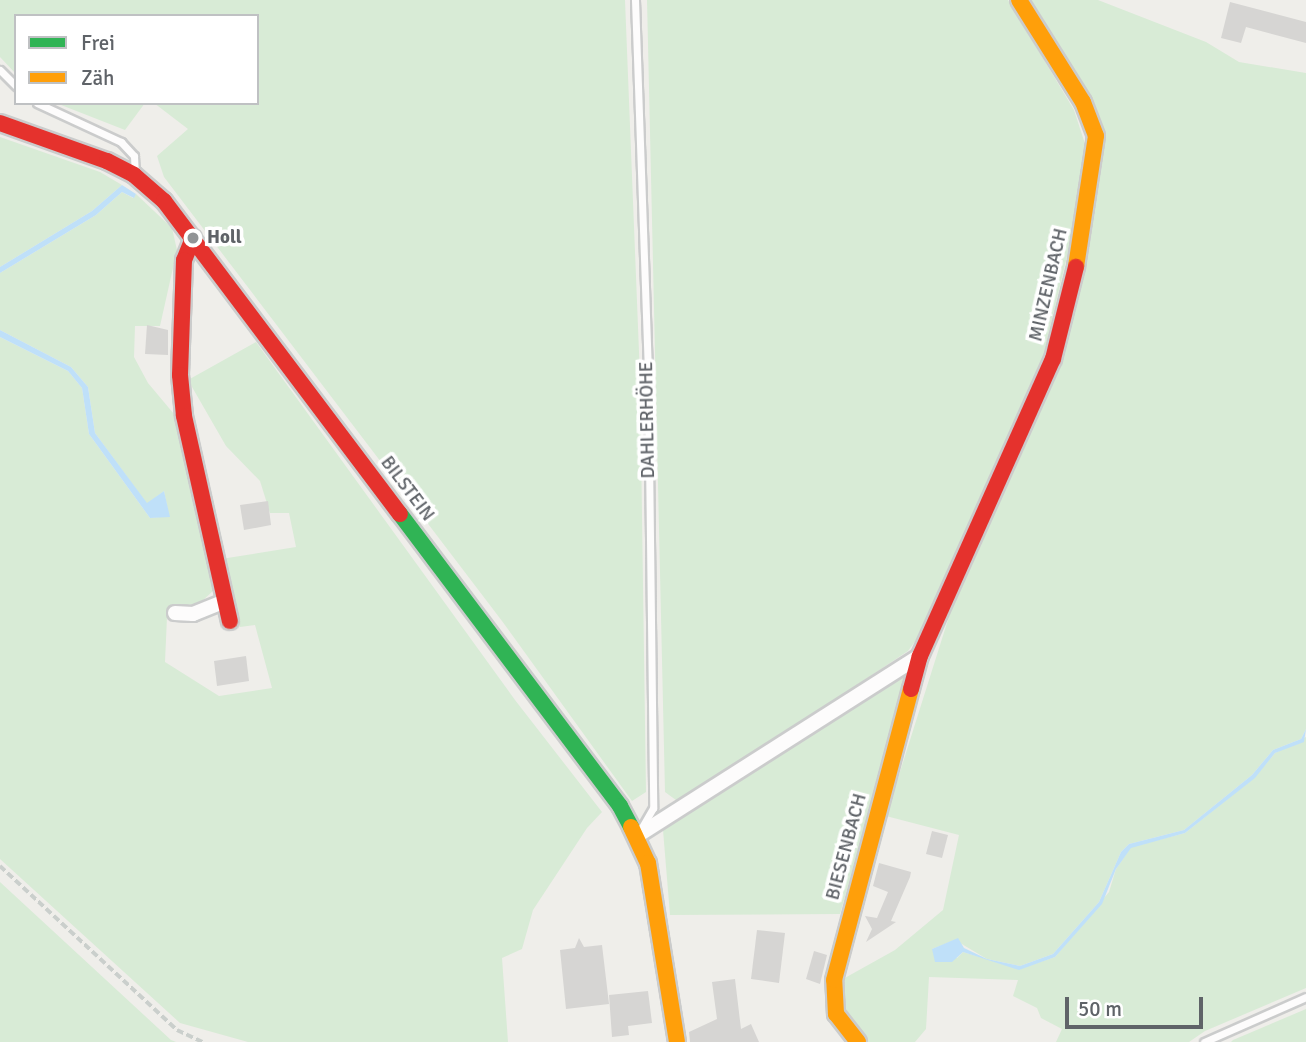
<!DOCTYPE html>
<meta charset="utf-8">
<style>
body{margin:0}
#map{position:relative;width:1306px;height:1042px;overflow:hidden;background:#efeeea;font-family:Signika,sans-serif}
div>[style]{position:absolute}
.green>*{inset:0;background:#d8ebd6}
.water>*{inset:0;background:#bfe0f9}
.building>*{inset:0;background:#d6d5d3}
.path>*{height:3.5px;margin-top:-1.75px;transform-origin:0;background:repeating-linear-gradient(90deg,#cacfcc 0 7px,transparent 0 10.5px)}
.roads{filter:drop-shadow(2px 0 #cbcccc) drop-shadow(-2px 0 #cbcccc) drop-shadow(0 2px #cbcccc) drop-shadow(0 -2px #cbcccc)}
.lane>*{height:7px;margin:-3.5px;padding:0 3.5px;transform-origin:3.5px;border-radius:3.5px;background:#fdfcfc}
.street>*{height:14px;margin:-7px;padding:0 7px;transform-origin:7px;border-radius:7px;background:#fdfcfc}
.fast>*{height:16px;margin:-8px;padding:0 8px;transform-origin:8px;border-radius:8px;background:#30b455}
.slow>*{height:16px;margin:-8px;padding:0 8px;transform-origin:8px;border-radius:8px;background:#ff9f0a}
.jam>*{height:16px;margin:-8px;padding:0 8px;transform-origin:8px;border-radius:8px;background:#e5322d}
.dots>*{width:19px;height:19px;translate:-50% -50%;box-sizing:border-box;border:4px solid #fff;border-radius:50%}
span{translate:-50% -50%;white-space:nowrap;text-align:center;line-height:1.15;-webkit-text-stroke:7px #fff;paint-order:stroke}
.poi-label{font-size:19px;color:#5f6368;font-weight:700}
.left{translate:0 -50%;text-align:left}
.street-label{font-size:19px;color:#5f6368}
.legend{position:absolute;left:14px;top:14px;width:245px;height:91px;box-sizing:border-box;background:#fff;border:2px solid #bfc1c3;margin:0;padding:9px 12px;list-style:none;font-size:21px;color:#5f6368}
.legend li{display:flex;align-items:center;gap:14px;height:35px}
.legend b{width:35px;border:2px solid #bfc1c3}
.scale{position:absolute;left:1065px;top:997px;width:138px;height:32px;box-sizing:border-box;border:4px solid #5f6368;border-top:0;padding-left:9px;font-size:21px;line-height:24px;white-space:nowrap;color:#5f6368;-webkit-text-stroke:5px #fff;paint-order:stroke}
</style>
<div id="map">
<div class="green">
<i style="clip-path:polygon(0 0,625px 0,640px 377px,646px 792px,632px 801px,502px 621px,164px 177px,157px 156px,188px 129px,154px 103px,257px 103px,257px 16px,16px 16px,16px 74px,0 57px)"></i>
<i style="clip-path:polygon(647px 0,1008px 0,1074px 110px,1086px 147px,1081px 198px,1038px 378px,925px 628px,908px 651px,680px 803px,665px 792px)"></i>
<i style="clip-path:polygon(1031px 0,1098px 0,1206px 42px,1239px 62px,1306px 73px,1306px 729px,1301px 739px,1273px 750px,1252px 775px,1184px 830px,1129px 844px,1121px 852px,1099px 902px,1053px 954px,1020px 966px,987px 959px,955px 940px,932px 949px,957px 958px,963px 952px,1019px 969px,1055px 957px,1109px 892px,1116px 869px,1131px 847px,1185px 833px,1254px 778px,1275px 753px,1306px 737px,1306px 988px,1205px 1031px,1189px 1042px,1056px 1042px,1062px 1029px,1041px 1018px,1037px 1008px,1013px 996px,1018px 980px,929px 977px,926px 1029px,915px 1042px,866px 1042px,842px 1007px,843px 979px,895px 950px,943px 910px,959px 835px,886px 816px,959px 585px,1060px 364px,1106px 133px)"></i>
<i style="clip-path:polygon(56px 103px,145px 103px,125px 130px)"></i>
<i style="clip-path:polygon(0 137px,100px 172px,122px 185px,92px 211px,0 267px)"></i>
<i style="clip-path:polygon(122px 192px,133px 198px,136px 194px,172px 228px,177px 250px,160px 326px,135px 326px,134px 357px,148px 383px,179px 420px,214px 590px,200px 603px,175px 607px,167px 617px,165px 662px,219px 696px,272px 688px,255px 625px,240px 627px,231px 607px,221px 559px,296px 547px,289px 513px,270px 513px,260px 481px,226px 446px,188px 380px,256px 342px,515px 700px,602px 812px,587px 828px,533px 910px,522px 949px,502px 958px,508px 1042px,248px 1042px,180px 1023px,0 859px,0 337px,68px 371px,82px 388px,89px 434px,150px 518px,169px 516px,164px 491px,147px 504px,95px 433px,88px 387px,71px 367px,0 330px,0 273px,96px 215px)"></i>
<i style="clip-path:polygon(898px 678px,908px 678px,840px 914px,670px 915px,663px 830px)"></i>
<i style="clip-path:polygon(0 882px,171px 1040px,176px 1042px,0 1042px)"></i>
<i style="clip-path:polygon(1306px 1009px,1306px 1042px,1231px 1042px,1233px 1040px)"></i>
</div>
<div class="water">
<i style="clip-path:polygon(122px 185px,136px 194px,134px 198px,122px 192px,96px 215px,0 273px,0 267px,92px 211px)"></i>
<i style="clip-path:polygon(0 330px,71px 367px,88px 387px,95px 433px,147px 503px,164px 491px,170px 517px,150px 518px,89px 434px,82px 388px,68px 371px,0 337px)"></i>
<i style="clip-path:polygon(1306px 729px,1304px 742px,1275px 753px,1255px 778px,1185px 833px,1131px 848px,1116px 869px,1102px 904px,1055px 957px,1019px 970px,963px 952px,952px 962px,935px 962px,932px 949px,958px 938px,964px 948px,987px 959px,1020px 966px,1053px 954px,1099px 902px,1121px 852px,1129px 844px,1184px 830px,1252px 775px,1273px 750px,1301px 739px)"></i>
</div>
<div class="building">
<i style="clip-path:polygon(1230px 2px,1306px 22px,1306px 43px,1246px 27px,1241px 43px,1221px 38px)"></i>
<i style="clip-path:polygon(147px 325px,168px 330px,168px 355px,145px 354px)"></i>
<i style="clip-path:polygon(268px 501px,271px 525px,244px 530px,240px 505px)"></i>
<i style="clip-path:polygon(246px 656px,249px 681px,217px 686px,214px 661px)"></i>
<i style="clip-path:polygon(932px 831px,948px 835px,942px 858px,926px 854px)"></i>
<i style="clip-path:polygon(879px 863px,911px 872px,910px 877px,891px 921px,896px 922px,866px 942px,872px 929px,865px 916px,877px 918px,888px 892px,873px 886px)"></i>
<i style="clip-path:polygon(757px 930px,785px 933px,779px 983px,751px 979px)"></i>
<i style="clip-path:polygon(579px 938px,584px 947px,602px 945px,609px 1004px,566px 1009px,560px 950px,575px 948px)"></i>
<i style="clip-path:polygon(814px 951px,827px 955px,820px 984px,806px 979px)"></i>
<i style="clip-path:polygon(735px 979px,741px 1029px,751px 1024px,759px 1042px,690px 1042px,689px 1032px,717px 1019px,712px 982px)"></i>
<i style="clip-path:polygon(648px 991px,652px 1023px,628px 1026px,629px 1035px,612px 1037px,609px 995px)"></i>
</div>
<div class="path">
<i style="left:0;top:866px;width:241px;rotate:42.8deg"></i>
<i style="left:177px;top:1030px;width:29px;rotate:25deg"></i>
</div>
<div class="roads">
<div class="lane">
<i style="left:635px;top:0;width:375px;rotate:88deg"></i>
<i style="left:648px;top:375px;width:433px;rotate:89.3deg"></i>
<i style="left:653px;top:808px;width:24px;rotate:120deg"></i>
<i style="left:0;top:70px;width:23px;rotate:45deg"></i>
<i style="left:37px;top:103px;width:93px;rotate:24.9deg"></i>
<i style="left:121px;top:142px;width:19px;rotate:47deg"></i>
<i style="left:134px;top:156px;width:17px;rotate:87deg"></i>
<i style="left:1204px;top:1042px;width:111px;rotate:-23.8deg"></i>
</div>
<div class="street">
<i style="left:175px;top:613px;width:18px;rotate:3deg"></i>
<i style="left:193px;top:614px;width:32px;rotate:-22deg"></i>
<i style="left:637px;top:836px;width:335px;rotate:-32.5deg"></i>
</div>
<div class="fast">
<i style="left:400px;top:514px;width:366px;rotate:53deg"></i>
<i style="left:620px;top:806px;width:24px;rotate:62deg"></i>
</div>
<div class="slow">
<i style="left:1019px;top:0;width:120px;rotate:57.9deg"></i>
<i style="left:1083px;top:102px;width:36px;rotate:69deg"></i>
<i style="left:1096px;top:136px;width:133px;rotate:98.7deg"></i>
<i style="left:631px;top:827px;width:40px;rotate:65deg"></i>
<i style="left:648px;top:863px;width:181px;rotate:80.8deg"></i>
<i style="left:858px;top:1042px;width:36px;rotate:-128deg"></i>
<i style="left:836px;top:1014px;width:34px;rotate:-93deg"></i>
<i style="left:834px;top:980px;width:301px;rotate:-75.2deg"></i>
</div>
<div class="jam">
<i style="left:0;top:123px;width:114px;rotate:19.6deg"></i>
<i style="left:107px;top:161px;width:30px;rotate:27deg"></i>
<i style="left:134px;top:175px;width:40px;rotate:41deg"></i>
<i style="left:164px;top:201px;width:392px;rotate:53deg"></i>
<i style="left:193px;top:238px;width:24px;rotate:112deg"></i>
<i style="left:184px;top:260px;width:115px;rotate:92deg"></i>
<i style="left:180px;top:375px;width:41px;rotate:84.4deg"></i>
<i style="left:184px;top:416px;width:210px;rotate:77.4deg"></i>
<i style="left:911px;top:689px;width:34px;rotate:-75deg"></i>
<i style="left:920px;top:656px;width:325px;rotate:-65.9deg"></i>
<i style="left:1053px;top:359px;width:95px;rotate:-76deg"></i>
</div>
</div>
<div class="dots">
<i style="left:193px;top:238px;background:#919496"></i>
</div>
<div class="poi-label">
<span class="left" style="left:207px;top:238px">Holl</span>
</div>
<div class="street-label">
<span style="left:1049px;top:285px;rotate:-77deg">MINZENBACH</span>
<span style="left:648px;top:420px;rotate:-91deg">DAHLERHÖHE</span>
<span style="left:407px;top:489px;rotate:53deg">BILSTEIN</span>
<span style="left:847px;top:847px;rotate:-75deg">BIESENBACH</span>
</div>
<ul class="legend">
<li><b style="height:9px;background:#30b455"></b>Frei</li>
<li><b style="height:9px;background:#ff9f0a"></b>Zäh</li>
</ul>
<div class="scale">50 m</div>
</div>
